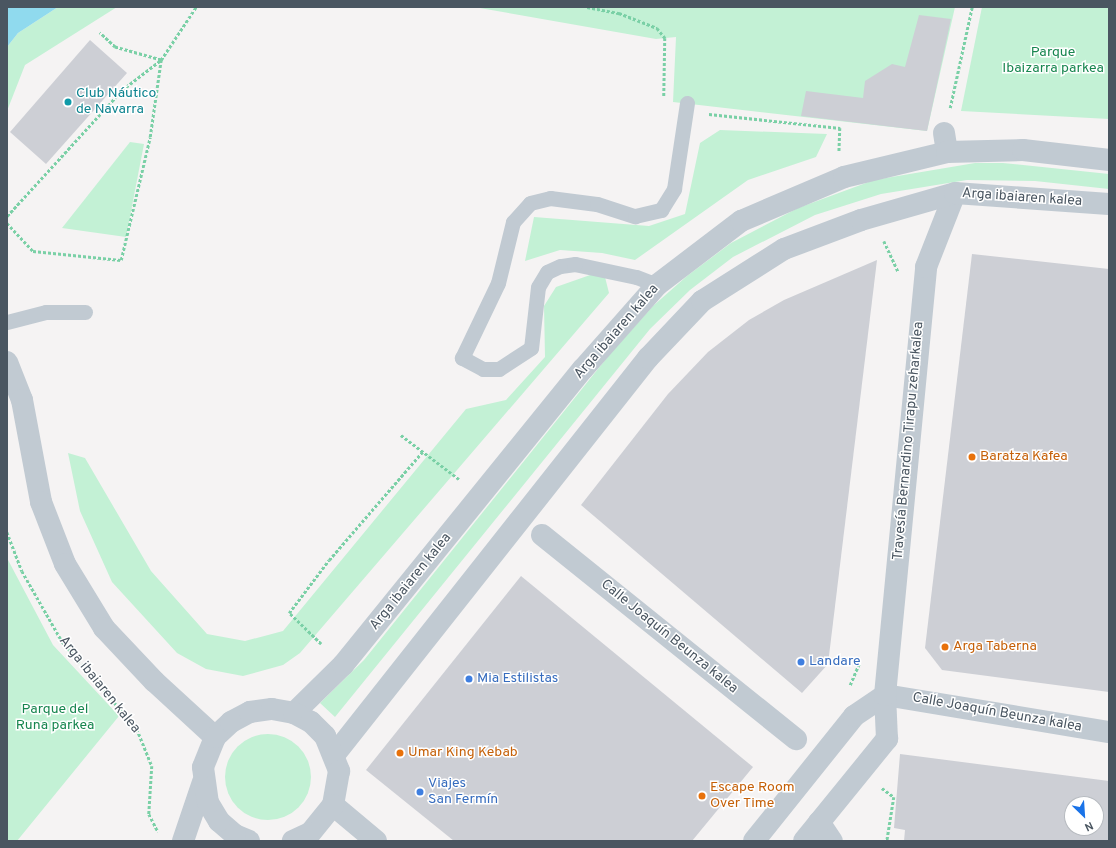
<!DOCTYPE html>
<meta charset="utf-8">
<style>
body{margin:0}
#map{position:relative;width:1116px;height:848px;overflow:hidden;background:#f5f3f3;font-family:Overpass,sans-serif}
div>[style]{position:absolute}
.green>*{inset:0;background:#c3f1d5}
.round{border-radius:50%}
.water>*{inset:0;background:#90daee}
.building>*{inset:0;background:#cdcfd5}
.path>*{height:2.5px;margin-top:-1.25px;transform-origin:0;background:repeating-linear-gradient(90deg,#7ad0a6 0 3px,transparent 0 5px)}
.service>*{height:15px;margin:-7.5px;padding:0 7.5px;transform-origin:7.5px;border-radius:7.5px;background:#c1cad2}
.pedestrian>*{height:22px;margin:-11px;padding:0 11px;transform-origin:11px;border-radius:11px;background:#c1cad2}
.minor>*{height:22px;margin:-11px;padding:0 11px;transform-origin:11px;border-radius:11px;background:#c1cad2}
.tertiary>*{height:22px;margin:-11px;padding:0 11px;transform-origin:11px;border-radius:11px;background:#c1cad2}
.dots>*{width:11px;height:11px;translate:-50% -50%;box-sizing:border-box;border:2px solid #fff;border-radius:50%}
span{translate:-50% -50%;white-space:nowrap;text-align:center;line-height:1.15;-webkit-text-stroke:3px #fff;paint-order:stroke}
.park-label{font-size:14px;color:#17864f}
.culture-label{font-size:14px;color:#0d838f}
.left{translate:0 -50%;text-align:left}
.street-label{font-size:14px;color:#4a5661}
.food-label{font-size:14px;color:#c56008}
.shop-label{font-size:14px;color:#366cbe}
.frame{position:absolute;inset:0;border:8px solid #4a5661;pointer-events:none}
.north{position:absolute;left:1064px;top:796px;width:40px;height:40px;box-sizing:border-box;background:#fff;border:1px solid #b7bbc0;border-radius:50%;rotate:155deg;font-size:11px;font-weight:700;line-height:16px;text-align:center;color:#4a5661}
.north::after{content:'';display:block;margin:auto;width:14px;height:18px;background:#1a73e8;clip-path:polygon(50% 0,100% 100%,50% 72%,0 100%)}
</style>
<div id="map">
<div class="green">
<i style="clip-path:polygon(58px 7px,117px 7px,25px 65px,7px 111px,7px 47px,18px 33px)"></i>
<i style="clip-path:polygon(474px 7px,955px 7px,927px 131px,673px 102px,676px 37px,656px 39px)"></i>
<i style="clip-path:polygon(982px 7px,1109px 7px,1109px 119px,961px 111px)"></i>
<i style="clip-path:polygon(720px 130px,827px 134px,816px 157px,748px 180px,635px 260px,602px 253px,560px 250px,525px 261px,534px 217px,649px 226px,685px 214px,700px 143px)"></i>
<i style="clip-path:polygon(130px 142px,144px 144px,126px 237px,62px 228px)"></i>
<i style="clip-path:polygon(975px 163px,1003px 163px,1109px 174px,1109px 189px,1035px 181px,967px 180px,881px 194px,815px 215px,733px 257px,690px 290px,650px 329px,335px 717px,320px 703px,364px 660px,610px 354px,653px 306px,687px 276px,731px 243px,798px 208px,874px 180px)"></i>
<i style="clip-path:polygon(593px 274px,605px 277px,609px 293px,300px 653px,283px 665px,243px 676px,206px 669px,177px 653px,112px 582px,80px 511px,68px 453px,85px 458px,151px 571px,207px 634px,245px 641px,283px 631px,466px 409px,506px 400px,545px 357px,544px 306px,556px 287px)"></i>
<i style="clip-path:polygon(7px 558px,53px 645px,119px 716px,17px 841px,7px 841px)"></i>
<i class="round" style="left:225px;top:734px;width:86px;height:86px"></i>
</div>
<div class="water">
<i style="clip-path:polygon(7px 7px,58px 7px,18px 33px,7px 47px)"></i>
</div>
<div class="building">
<i style="clip-path:polygon(919px 15px,951px 19px,927px 131px,801px 116px,806px 91px,863px 98px,865px 81px,892px 64px,905px 67px)"></i>
<i style="clip-path:polygon(90px 40px,127px 73px,46px 164px,10px 132px)"></i>
<i style="clip-path:polygon(972px 254px,1109px 269px,1109px 692px,942px 670px,925px 648px)"></i>
<i style="clip-path:polygon(877px 260px,828px 664px,802px 693px,581px 505px,668px 394px,708px 352px,749px 320px,784px 300px)"></i>
<i style="clip-path:polygon(521px 576px,753px 767px,692px 841px,454px 841px,366px 770px)"></i>
<i style="clip-path:polygon(evenodd,900px 754px,1109px 781px,1109px 841px,904px 841px,905px 830px,894px 828px,900px 754px,1072px 804px,1096px 804px,1096px 828px,1072px 828px,1072px 804px)"></i>
</div>
<div class="path">
<i style="left:587px;top:7px;width:33px;rotate:11deg"></i>
<i style="left:619px;top:13px;width:41px;rotate:21.5deg"></i>
<i style="left:657px;top:28px;width:13px;rotate:51deg"></i>
<i style="left:665px;top:38px;width:58px;rotate:91deg"></i>
<i style="left:950px;top:108px;width:103px;rotate:-77.7deg"></i>
<i style="left:709px;top:114px;width:132px;rotate:6.1deg"></i>
<i style="left:840px;top:128px;width:23px;rotate:92deg"></i>
<i style="left:7px;top:216px;width:171px;rotate:-47.6deg"></i>
<i style="left:122px;top:90px;width:49px;rotate:-37.6deg"></i>
<i style="left:161px;top:60px;width:64px;rotate:-56.6deg"></i>
<i style="left:7px;top:223px;width:38px;rotate:47deg"></i>
<i style="left:33px;top:251px;width:88px;rotate:5.8deg"></i>
<i style="left:121px;top:260px;width:126px;rotate:-76.7deg"></i>
<i style="left:150px;top:137px;width:78px;rotate:-81.9deg"></i>
<i style="left:161px;top:60px;width:48px;rotate:-164.2deg"></i>
<i style="left:115px;top:47px;width:21px;rotate:-137deg"></i>
<i style="left:884px;top:241px;width:33px;rotate:65deg"></i>
<i style="left:401px;top:435px;width:73px;rotate:37.2deg"></i>
<i style="left:7px;top:532px;width:42px;rotate:69deg"></i>
<i style="left:22px;top:571px;width:81px;rotate:60.3deg"></i>
<i style="left:62px;top:641px;width:116px;rotate:49.6deg"></i>
<i style="left:137px;top:729px;width:40px;rotate:68deg"></i>
<i style="left:152px;top:766px;width:48px;rotate:93.6deg"></i>
<i style="left:149px;top:814px;width:20px;rotate:63deg"></i>
<i style="left:321px;top:644px;width:45px;rotate:-135.9deg"></i>
<i style="left:289px;top:613px;width:66px;rotate:-53deg"></i>
<i style="left:329px;top:560px;width:144px;rotate:-49.2deg"></i>
<i style="left:850px;top:685px;width:23px;rotate:-67deg"></i>
<i style="left:882px;top:788px;width:15px;rotate:37deg"></i>
<i style="left:894px;top:797px;width:45px;rotate:99deg"></i>
</div>
<div class="service">
<i style="left:657px;top:285px;width:22px;rotate:-159deg"></i>
<i style="left:636px;top:277px;width:62px;rotate:-168deg"></i>
<i style="left:575px;top:264px;width:15px;rotate:172deg"></i>
<i style="left:560px;top:266px;width:14px;rotate:155deg"></i>
<i style="left:547px;top:272px;width:17px;rotate:121deg"></i>
<i style="left:538px;top:287px;width:61px;rotate:96.5deg"></i>
<i style="left:531px;top:348px;width:38px;rotate:147deg"></i>
<i style="left:499px;top:369px;width:16px;rotate:180deg"></i>
<i style="left:483px;top:369px;width:24px;rotate:-152deg"></i>
<i style="left:462px;top:358px;width:83px;rotate:-64.4deg"></i>
<i style="left:498px;top:283px;width:63px;rotate:-76.2deg"></i>
<i style="left:513px;top:222px;width:25px;rotate:-48deg"></i>
<i style="left:530px;top:203px;width:21px;rotate:-14deg"></i>
<i style="left:550px;top:198px;width:47px;rotate:7.3deg"></i>
<i style="left:597px;top:204px;width:40px;rotate:18deg"></i>
<i style="left:635px;top:216px;width:27px;rotate:-13deg"></i>
<i style="left:661px;top:210px;width:25px;rotate:-58deg"></i>
<i style="left:674px;top:189px;width:87px;rotate:-81.4deg"></i>
<i style="left:7px;top:322px;width:40px;rotate:-14.4deg"></i>
<i style="left:46px;top:312px;width:39px"></i>
</div>
<div class="pedestrian">
<i style="left:944px;top:133px;width:19px;rotate:81deg"></i>
<i style="left:542px;top:535px;width:326px;rotate:38.8deg"></i>
</div>
<div class="minor">
<i style="left:7px;top:362px;width:41px;rotate:68.5deg"></i>
<i style="left:22px;top:400px;width:104px;rotate:79.4deg"></i>
<i style="left:41px;top:502px;width:66px;rotate:68.8deg"></i>
<i style="left:65px;top:564px;width:75px;rotate:58.6deg"></i>
<i style="left:104px;top:628px;width:73px;rotate:46.7deg"></i>
<i style="left:154px;top:681px;width:83px;rotate:42.6deg"></i>
<i style="left:885px;top:695px;width:227px;rotate:9.4deg"></i>
<i style="left:819px;top:822px;width:23px;rotate:56deg"></i>
<i style="left:754px;top:841px;width:160px;rotate:-51.3deg"></i>
<i style="left:854px;top:716px;width:37px;rotate:-34deg"></i>
<i style="left:804px;top:841px;width:132px;rotate:-50.9deg"></i>
<i style="left:887px;top:739px;width:44px;rotate:-92.6deg"></i>
<i style="left:885px;top:695px;width:430px;rotate:-84.5deg"></i>
<i style="left:926px;top:267px;width:79px;rotate:-68.6deg"></i>
</div>
<div class="tertiary">
<i style="left:294px;top:713px;width:69px;rotate:-44.4deg"></i>
<i style="left:343px;top:665px;width:381px;rotate:-51deg"></i>
<i style="left:583px;top:369px;width:112px;rotate:-48.6deg"></i>
<i style="left:657px;top:285px;width:106px;rotate:-37.3deg"></i>
<i style="left:741px;top:221px;width:112px;rotate:-23.1deg"></i>
<i style="left:844px;top:177px;width:106px;rotate:-13.6deg"></i>
<i style="left:947px;top:152px;width:76px;rotate:-1.5deg"></i>
<i style="left:1023px;top:150px;width:87px;rotate:6.6deg"></i>
<i style="left:335px;top:754px;width:505px;rotate:-51.68deg"></i>
<i style="left:648px;top:358px;width:79px;rotate:-46.5deg"></i>
<i style="left:702px;top:301px;width:97px;rotate:-32.4deg"></i>
<i style="left:784px;top:249px;width:82px;rotate:-20.6deg"></i>
<i style="left:861px;top:220px;width:98px;rotate:-16deg"></i>
<i style="left:955px;top:193px;width:154px;rotate:4.1deg"></i>
<i style="left:333px;top:805px;width:56px;rotate:39.9deg"></i>
<i style="left:183px;top:841px;width:62px;rotate:-71.3deg"></i>
<i style="left:249px;top:841px;width:15px;rotate:-157deg"></i>
<i style="left:235px;top:835px;width:21px;rotate:-139deg"></i>
<i style="left:219px;top:821px;width:21px;rotate:-121deg"></i>
<i style="left:208px;top:803px;width:36px;rotate:-98deg"></i>
<i style="left:203px;top:767px;width:32px;rotate:-68deg"></i>
<i style="left:215px;top:737px;width:22px;rotate:-43deg"></i>
<i style="left:231px;top:722px;width:21px;rotate:-28deg"></i>
<i style="left:250px;top:712px;width:22px;rotate:-8deg"></i>
<i style="left:272px;top:709px;width:22px;rotate:10deg"></i>
<i style="left:294px;top:713px;width:19px;rotate:28deg"></i>
<i style="left:311px;top:722px;width:20px;rotate:45deg"></i>
<i style="left:325px;top:736px;width:38px;rotate:68deg"></i>
<i style="left:339px;top:771px;width:35px;rotate:100deg"></i>
<i style="left:333px;top:805px;width:36px;rotate:129deg"></i>
<i style="left:310px;top:833px;width:19px;rotate:155deg"></i>
</div>
<div class="dots">
<i style="left:68px;top:102px;background:#0f9aa8"></i>
<i style="left:972px;top:457px;background:#e8710a"></i>
<i style="left:945px;top:647px;background:#e8710a"></i>
<i style="left:801px;top:662px;background:#3f7fe0"></i>
<i style="left:469px;top:679px;background:#3f7fe0"></i>
<i style="left:400px;top:753px;background:#e8710a"></i>
<i style="left:420px;top:792px;background:#3f7fe0"></i>
<i style="left:702px;top:796px;background:#e8710a"></i>
</div>
<div class="park-label">
<span style="left:1053px;top:61px">Parque<br>Ibaizarra parkea</span>
<span style="left:55px;top:718px">Parque del<br>Runa parkea</span>
</div>
<div class="culture-label">
<span class="left" style="left:76px;top:102px">Club Náutico<br>de Navarra</span>
</div>
<div class="street-label">
<span style="left:1022px;top:198px;rotate:4deg">Arga ibaiaren kalea</span>
<span style="left:617px;top:332px;rotate:-49deg">Arga ibaiaren kalea</span>
<span style="left:909px;top:441px;rotate:-85deg">Travesía Bernardino Tirapu zeharkalea</span>
<span style="left:411px;top:582px;rotate:-51deg">Arga ibaiaren kalea</span>
<span style="left:669px;top:637px;rotate:39deg">Calle Joaquín Beunza kalea</span>
<span style="left:99px;top:685px;rotate:51deg">Arga ibaiaren kalea</span>
<span style="left:997px;top:713px;rotate:10deg">Calle Joaquín Beunza kalea</span>
</div>
<div class="food-label">
<span class="left" style="left:980px;top:457px">Baratza Kafea</span>
<span class="left" style="left:953px;top:647px">Arga Taberna</span>
<span class="left" style="left:408px;top:753px">Umar King Kebab</span>
<span class="left" style="left:710px;top:796px">Escape Room<br>Over Time</span>
</div>
<div class="shop-label">
<span class="left" style="left:809px;top:662px">Landare</span>
<span class="left" style="left:477px;top:679px">Mia Estilistas</span>
<span class="left" style="left:428px;top:792px">Viajes<br>San Fermín</span>
</div>
<div class="frame"></div>
<div class="north">N</div>
</div>
